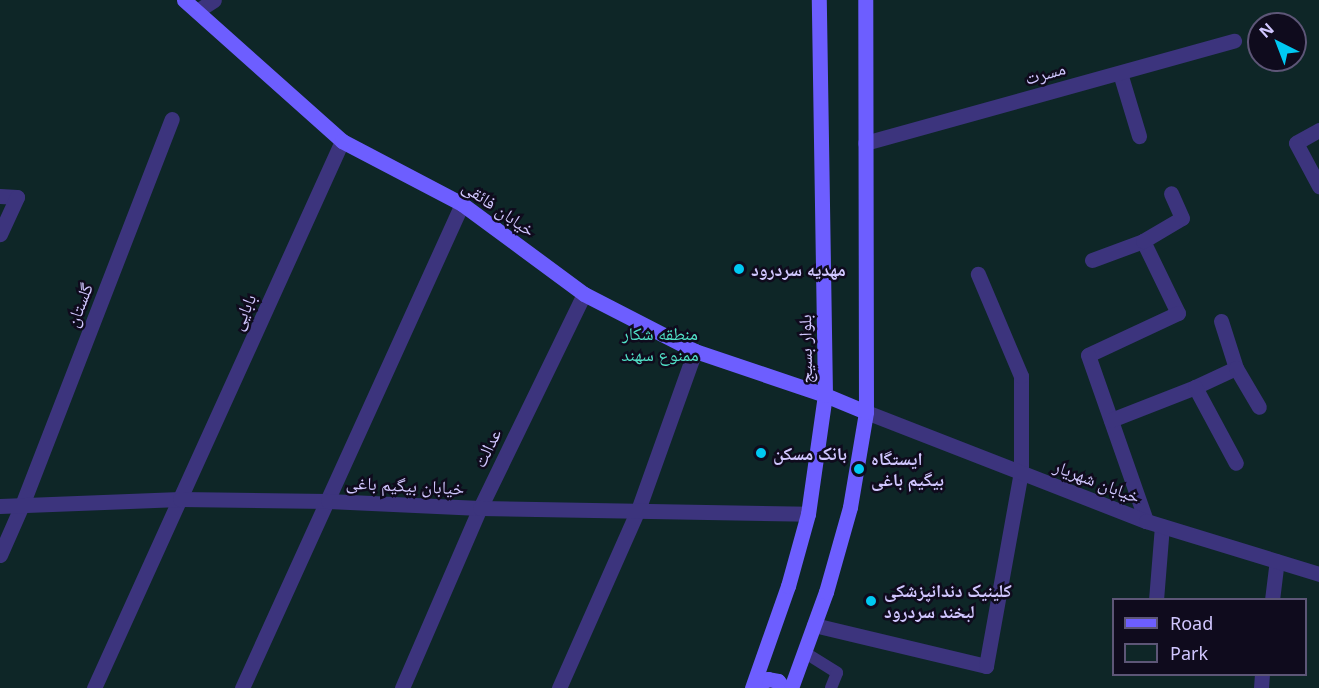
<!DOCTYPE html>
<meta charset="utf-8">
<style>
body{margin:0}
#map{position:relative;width:1319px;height:688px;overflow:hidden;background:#0f0b1d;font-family:"Noto Sans","Noto Naskh Arabic",sans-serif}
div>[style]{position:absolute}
.green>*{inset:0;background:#0e2627}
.service>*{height:12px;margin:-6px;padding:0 6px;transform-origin:6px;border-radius:6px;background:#3c347d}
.minor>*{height:15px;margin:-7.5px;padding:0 7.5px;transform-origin:7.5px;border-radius:7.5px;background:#3c347d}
.tertiary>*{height:15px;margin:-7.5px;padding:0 7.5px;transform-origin:7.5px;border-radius:7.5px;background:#3c347d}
.secondary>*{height:15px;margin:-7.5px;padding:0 7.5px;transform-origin:7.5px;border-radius:7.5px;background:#6d5eff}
.dots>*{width:16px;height:16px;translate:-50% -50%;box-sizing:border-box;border:3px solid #0f0b1d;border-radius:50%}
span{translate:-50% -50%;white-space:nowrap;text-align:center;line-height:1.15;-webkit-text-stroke:5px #0f0b1d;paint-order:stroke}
.street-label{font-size:18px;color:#d1c7ff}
.poi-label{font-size:18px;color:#d1c7ff;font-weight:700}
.left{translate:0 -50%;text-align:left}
.park-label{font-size:18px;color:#51e1c7}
.legend{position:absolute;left:1112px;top:598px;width:195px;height:78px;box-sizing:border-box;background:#0f0b1d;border:2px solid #5d5677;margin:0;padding:8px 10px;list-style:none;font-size:18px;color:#d1c7ff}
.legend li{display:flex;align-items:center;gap:12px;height:30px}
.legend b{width:30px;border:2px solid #5d5677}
.north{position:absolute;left:1247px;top:12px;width:60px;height:60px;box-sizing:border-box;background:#0f0b1d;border:2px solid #5d5677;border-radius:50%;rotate:318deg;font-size:16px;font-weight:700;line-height:24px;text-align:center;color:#d1c7ff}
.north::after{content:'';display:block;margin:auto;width:21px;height:27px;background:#00c9f2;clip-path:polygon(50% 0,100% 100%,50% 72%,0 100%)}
</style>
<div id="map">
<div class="green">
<i style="clip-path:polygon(evenodd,0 0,1319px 0,1319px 688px,0 688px,0 0,1259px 24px,1295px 24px,1295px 60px,1259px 60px,1259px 24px,0 0,1114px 600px,1306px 600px,1306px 674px,1114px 674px,1114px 600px)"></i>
</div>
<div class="service">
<i style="left:804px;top:652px;width:39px;rotate:32deg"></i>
<i style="left:837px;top:673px;width:16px;rotate:112deg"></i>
</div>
<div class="minor">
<i style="left:197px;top:11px;width:20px;rotate:-33deg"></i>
<i style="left:1120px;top:73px;width:66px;rotate:73.2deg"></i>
<i style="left:1319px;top:130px;width:26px;rotate:151deg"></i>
<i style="left:1296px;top:143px;width:49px;rotate:61.9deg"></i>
<i style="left:865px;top:143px;width:383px;rotate:-15.5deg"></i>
<i style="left:0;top:196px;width:17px;rotate:3deg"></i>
<i style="left:17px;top:197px;width:41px;rotate:114.7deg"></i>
<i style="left:1143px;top:241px;width:80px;rotate:64.1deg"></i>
<i style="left:1178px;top:313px;width:99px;rotate:155deg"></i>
<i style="left:1088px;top:355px;width:176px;rotate:70.7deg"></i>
<i style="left:1092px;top:260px;width:54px;rotate:-20.4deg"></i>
<i style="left:1143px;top:241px;width:45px;rotate:-30.5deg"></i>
<i style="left:1182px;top:218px;width:27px;rotate:-114deg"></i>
<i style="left:1221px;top:321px;width:49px;rotate:72.3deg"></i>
<i style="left:1195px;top:387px;width:45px;rotate:-24.9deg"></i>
<i style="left:1236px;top:368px;width:45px;rotate:59.5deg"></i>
<i style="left:1111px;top:420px;width:90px;rotate:-21.4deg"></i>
<i style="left:1195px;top:387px;width:86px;rotate:61.7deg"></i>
<i style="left:0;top:555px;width:55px;rotate:-66.3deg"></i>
<i style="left:22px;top:505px;width:414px;rotate:-68.8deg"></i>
<i style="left:1156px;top:600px;width:74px;rotate:-85.4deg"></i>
<i style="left:1272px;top:600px;width:39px;rotate:-83deg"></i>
<i style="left:814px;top:625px;width:177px;rotate:13.4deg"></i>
<i style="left:986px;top:666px;width:197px;rotate:-79.8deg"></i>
<i style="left:1021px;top:472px;width:96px;rotate:-90deg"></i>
<i style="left:1021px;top:376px;width:111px;rotate:-112.9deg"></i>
<i style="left:94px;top:688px;width:601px;rotate:-65.61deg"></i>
<i style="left:242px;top:688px;width:532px;rotate:-65.56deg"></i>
<i style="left:402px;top:688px;width:196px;rotate:-66.6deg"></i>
<i style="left:480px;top:508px;width:238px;rotate:-64.1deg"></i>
<i style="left:559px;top:688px;width:195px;rotate:-66.1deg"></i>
<i style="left:638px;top:510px;width:169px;rotate:-70.3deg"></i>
<i style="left:1261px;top:688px;width:14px;rotate:-86deg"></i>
</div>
<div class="tertiary">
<i style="left:866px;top:412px;width:300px;rotate:21.3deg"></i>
<i style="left:1146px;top:521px;width:181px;rotate:17deg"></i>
<i style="left:0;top:506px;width:180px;rotate:-2.2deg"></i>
<i style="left:180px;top:499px;width:148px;rotate:0.8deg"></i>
<i style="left:328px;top:501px;width:152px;rotate:2.6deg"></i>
<i style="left:480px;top:508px;width:328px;rotate:1deg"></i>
</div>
<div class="secondary">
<i style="left:184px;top:0;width:212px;rotate:41.7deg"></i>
<i style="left:342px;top:141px;width:136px;rotate:27.7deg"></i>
<i style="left:462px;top:204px;width:152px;rotate:36.4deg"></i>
<i style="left:584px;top:294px;width:125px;rotate:27.2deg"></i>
<i style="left:695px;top:351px;width:137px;rotate:18.7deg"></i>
<i style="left:825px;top:395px;width:44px;rotate:22.5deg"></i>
<i style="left:753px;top:687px;width:17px;rotate:-28deg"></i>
<i style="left:768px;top:679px;width:10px;rotate:11deg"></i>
<i style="left:778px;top:681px;width:9px;rotate:54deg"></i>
<i style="left:752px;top:688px;width:108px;rotate:-70.6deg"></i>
<i style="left:788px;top:586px;width:75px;rotate:-74.5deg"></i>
<i style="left:808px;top:514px;width:120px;rotate:-81.9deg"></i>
<i style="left:825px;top:395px;width:395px;rotate:-90.9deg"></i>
<i style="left:791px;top:688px;width:102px;rotate:-70deg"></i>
<i style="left:826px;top:592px;width:88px;rotate:-74.2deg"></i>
<i style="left:850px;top:507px;width:96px;rotate:-80.4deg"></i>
<i style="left:866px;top:412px;width:412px;rotate:-90.1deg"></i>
</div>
<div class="dots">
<i style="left:739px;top:269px;background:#00c9f2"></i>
<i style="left:761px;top:453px;background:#00c9f2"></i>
<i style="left:859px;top:469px;background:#00c9f2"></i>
<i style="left:871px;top:601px;background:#00c9f2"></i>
</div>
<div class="street-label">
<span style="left:1045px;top:73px;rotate:-16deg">مسرت</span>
<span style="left:499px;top:208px;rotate:35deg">خیابان فائقی</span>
<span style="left:79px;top:305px;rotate:-69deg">گلستان</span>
<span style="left:243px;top:312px;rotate:-66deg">بابایی</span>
<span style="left:805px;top:349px;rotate:-91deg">بلوار بسیج</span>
<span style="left:487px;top:448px;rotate:-64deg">عدالت</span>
<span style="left:1097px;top:481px;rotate:21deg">خیابان شهریار</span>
<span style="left:405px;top:485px;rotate:3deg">خیابان بیگیم باغی</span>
</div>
<div class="poi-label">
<span class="left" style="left:751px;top:269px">مهدیه سردرود</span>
<span class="left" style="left:773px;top:453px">بانک مسکن</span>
<span class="left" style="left:871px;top:469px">ایستگاه<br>بیگیم باغی</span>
<span class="left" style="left:884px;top:601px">کلینیک دندانپزشکی<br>لبخند سردرود</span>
</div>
<div class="park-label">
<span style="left:660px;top:344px">منطقه شکار<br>ممنوع سهند</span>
</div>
<ul class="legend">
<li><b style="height:8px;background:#6d5eff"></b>Road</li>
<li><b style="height:16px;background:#0e2627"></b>Park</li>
</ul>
<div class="north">N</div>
</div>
